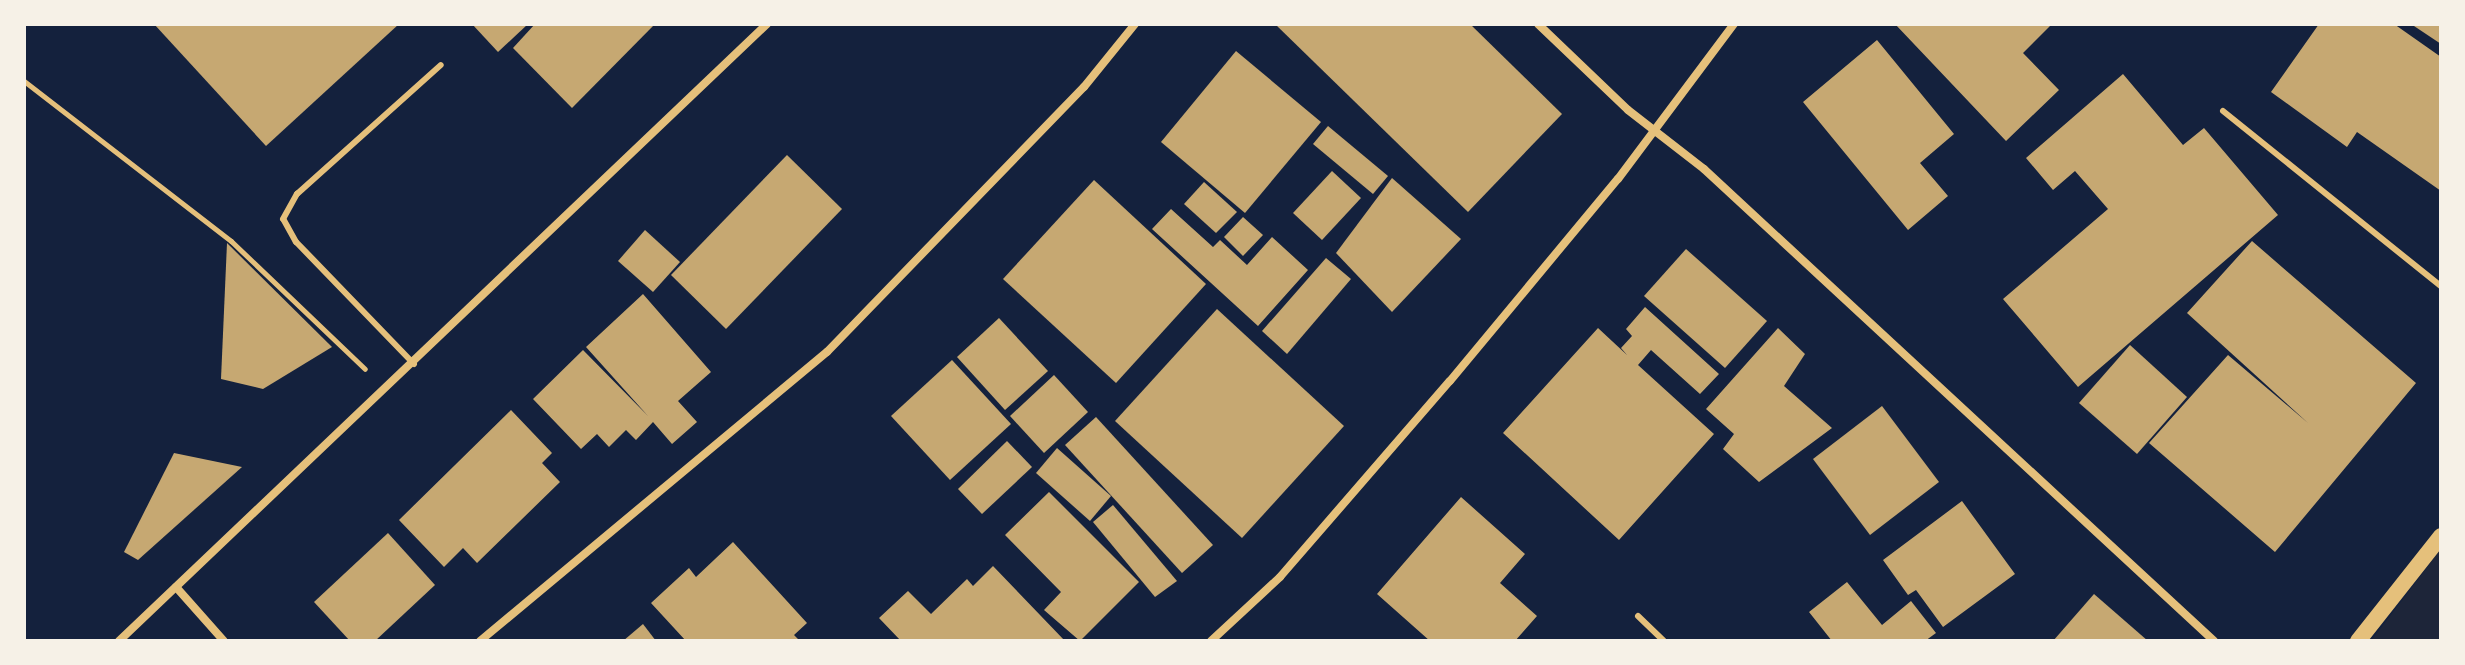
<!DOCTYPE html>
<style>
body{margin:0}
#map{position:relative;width:2465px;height:665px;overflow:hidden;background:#14213d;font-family:"IBM Plex Sans",sans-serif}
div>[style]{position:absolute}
.green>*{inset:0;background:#1d2539}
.building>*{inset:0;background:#c6a872}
.path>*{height:5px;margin:-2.5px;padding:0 2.5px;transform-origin:2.5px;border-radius:2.5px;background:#e5c07b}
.service>*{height:6px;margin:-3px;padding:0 3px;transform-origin:3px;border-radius:3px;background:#e5c07b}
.minor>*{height:8px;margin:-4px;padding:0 4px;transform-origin:4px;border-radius:4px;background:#e5c07b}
.secondary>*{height:16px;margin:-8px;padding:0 8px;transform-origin:8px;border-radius:8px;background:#e5c07b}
span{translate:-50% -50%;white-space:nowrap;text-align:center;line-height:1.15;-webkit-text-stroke:8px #f6f1e7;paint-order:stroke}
.frame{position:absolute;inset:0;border:26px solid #f6f1e7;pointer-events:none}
</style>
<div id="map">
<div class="green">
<i style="clip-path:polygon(2441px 548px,2441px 641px,2371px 641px,2416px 582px)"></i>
</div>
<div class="building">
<i style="clip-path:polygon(154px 24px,399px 24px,266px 146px)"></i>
<i style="clip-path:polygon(472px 24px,528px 24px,498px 52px)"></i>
<i style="clip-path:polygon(535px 24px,655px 24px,572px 108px,513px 48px)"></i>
<i style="clip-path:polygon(1275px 24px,1470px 24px,1562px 114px,1468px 212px)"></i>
<i style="clip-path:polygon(1895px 24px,2052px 24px,2023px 53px,2059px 90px,2006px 141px)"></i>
<i style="clip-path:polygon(2319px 24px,2394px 24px,2441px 57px,2441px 191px,2357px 132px,2347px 147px,2271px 92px)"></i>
<i style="clip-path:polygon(2411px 24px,2441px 24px,2441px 44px)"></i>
<i style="clip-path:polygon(1877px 40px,1954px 134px,1920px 163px,1948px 196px,1908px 230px,1803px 102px)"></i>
<i style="clip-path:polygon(1236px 51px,1321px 122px,1245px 213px,1161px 142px)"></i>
<i style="clip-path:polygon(2123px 74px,2183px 145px,2204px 128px,2278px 215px,2078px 387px,2003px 299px,2108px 209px,2075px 171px,2053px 190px,2026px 158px)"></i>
<i style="clip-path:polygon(1328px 126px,1388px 176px,1373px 194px,1313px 144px)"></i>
<i style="clip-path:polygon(787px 155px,842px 209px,726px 329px,671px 275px)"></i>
<i style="clip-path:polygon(1332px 171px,1361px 198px,1322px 240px,1293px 213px)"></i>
<i style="clip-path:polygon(1392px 178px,1461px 239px,1392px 312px,1336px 253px)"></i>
<i style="clip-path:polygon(1094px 180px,1206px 284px,1116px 383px,1003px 279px)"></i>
<i style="clip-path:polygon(1204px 182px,1237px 212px,1216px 233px,1184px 204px)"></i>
<i style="clip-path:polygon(1171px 209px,1213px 247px,1220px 240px,1247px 265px,1272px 237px,1308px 270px,1258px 326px,1152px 229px)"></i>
<i style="clip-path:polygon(1243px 217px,1263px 235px,1243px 256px,1224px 237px)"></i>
<i style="clip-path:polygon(645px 230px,680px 262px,653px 292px,618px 261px)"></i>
<i style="clip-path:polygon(2252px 241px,2416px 383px,2275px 552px,2149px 443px,2228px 355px,2308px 423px,2187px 313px)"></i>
<i style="clip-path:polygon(227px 243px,332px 347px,263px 389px,221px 379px)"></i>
<i style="clip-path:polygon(1686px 249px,1767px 321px,1725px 368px,1644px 296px)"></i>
<i style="clip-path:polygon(1326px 258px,1351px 279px,1287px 354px,1262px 331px)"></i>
<i style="clip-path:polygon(643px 294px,711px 372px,678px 401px,697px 422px,672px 444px,653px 422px,636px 440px,626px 430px,609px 447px,597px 434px,581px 449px,533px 399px,583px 350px,648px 416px,586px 347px)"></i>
<i style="clip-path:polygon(1645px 307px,1719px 374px,1700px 394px,1651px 350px,1638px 365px,1714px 434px,1619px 540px,1503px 433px,1598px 328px,1627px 355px,1621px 348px,1632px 336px,1626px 329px)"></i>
<i style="clip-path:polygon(1217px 309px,1344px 426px,1242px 538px,1115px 421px)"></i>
<i style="clip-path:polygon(999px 318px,1048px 371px,1005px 410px,957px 357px)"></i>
<i style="clip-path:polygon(1778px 328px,1805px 354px,1784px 386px,1832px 428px,1759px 482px,1723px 449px,1734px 434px,1706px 409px)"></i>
<i style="clip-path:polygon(2130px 345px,2187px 397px,2137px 454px,2079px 403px)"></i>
<i style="clip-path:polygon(952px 360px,1011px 424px,950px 480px,891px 416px)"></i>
<i style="clip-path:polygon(1054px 375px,1088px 412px,1044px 453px,1010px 416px)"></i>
<i style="clip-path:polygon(1882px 406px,1939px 482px,1870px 535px,1813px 459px)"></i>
<i style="clip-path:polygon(511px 410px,552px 453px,542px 463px,560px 482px,477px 563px,463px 548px,444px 567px,399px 520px)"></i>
<i style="clip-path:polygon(1096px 417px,1213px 545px,1182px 573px,1065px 445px)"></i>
<i style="clip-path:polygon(1007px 441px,1032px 467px,982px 514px,958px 489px)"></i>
<i style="clip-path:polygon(1057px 448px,1111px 496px,1090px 521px,1036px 473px)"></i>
<i style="clip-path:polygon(174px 453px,242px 467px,138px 560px,124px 552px)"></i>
<i style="clip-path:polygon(1049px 492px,1139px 582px,1080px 641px,1044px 610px,1061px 592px,1005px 535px)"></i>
<i style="clip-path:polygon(1461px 497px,1525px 554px,1500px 583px,1537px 616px,1515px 641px,1430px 641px,1377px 594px)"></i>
<i style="clip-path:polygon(1962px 501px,2015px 574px,1943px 627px,1916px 590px,1908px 595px,1883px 560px)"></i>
<i style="clip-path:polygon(1113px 505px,1177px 581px,1155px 597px,1093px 522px)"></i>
<i style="clip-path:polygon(388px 533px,435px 585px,375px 641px,350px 641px,314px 602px)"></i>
<i style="clip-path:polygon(733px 542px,807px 623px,794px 635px,800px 641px,686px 641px,651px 603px,689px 568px,696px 577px)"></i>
<i style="clip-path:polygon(993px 566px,1065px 641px,901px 641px,879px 618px,908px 591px,931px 614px,967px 579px,973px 586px)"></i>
<i style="clip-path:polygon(1847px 582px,1882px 625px,1911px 601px,1936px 633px,1925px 641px,1832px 641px,1809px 612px)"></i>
<i style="clip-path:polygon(2094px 594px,2148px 641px,2053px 641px)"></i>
<i style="clip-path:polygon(643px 624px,656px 641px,623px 641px)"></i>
</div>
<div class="path">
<i style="left:24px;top:81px;width:262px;rotate:37.7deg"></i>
<i style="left:231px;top:241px;width:185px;rotate:43.7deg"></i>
</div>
<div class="service">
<i style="left:2223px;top:111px;width:280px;rotate:38.8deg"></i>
<i style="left:414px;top:364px;width:170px;rotate:-134deg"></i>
<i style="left:296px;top:242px;width:26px;rotate:-119deg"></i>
<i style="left:283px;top:219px;width:29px;rotate:-61deg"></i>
<i style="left:297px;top:194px;width:193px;rotate:-41.9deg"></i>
<i style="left:1638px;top:616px;width:36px;rotate:44deg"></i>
</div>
<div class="minor">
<i style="left:1538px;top:24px;width:124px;rotate:43.7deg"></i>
<i style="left:1628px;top:110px;width:96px;rotate:37.8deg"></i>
<i style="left:1704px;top:169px;width:695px;rotate:42.78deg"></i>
<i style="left:176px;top:587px;width:72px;rotate:48.4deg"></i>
<i style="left:119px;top:641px;width:895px;rotate:-43.6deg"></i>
<i style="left:480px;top:641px;width:452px;rotate:-39.8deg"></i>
<i style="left:827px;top:352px;width:369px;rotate:-45.9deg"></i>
<i style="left:1084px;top:87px;width:81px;rotate:-51deg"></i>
<i style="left:1211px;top:641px;width:94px;rotate:-42.8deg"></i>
<i style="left:1280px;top:577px;width:259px;rotate:-49.1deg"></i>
<i style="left:1450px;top:381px;width:263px;rotate:-50.3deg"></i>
<i style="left:1618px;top:179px;width:194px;rotate:-53.2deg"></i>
</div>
<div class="secondary">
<i style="left:2358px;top:641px;width:134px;rotate:-51.7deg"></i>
</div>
<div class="frame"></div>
</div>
